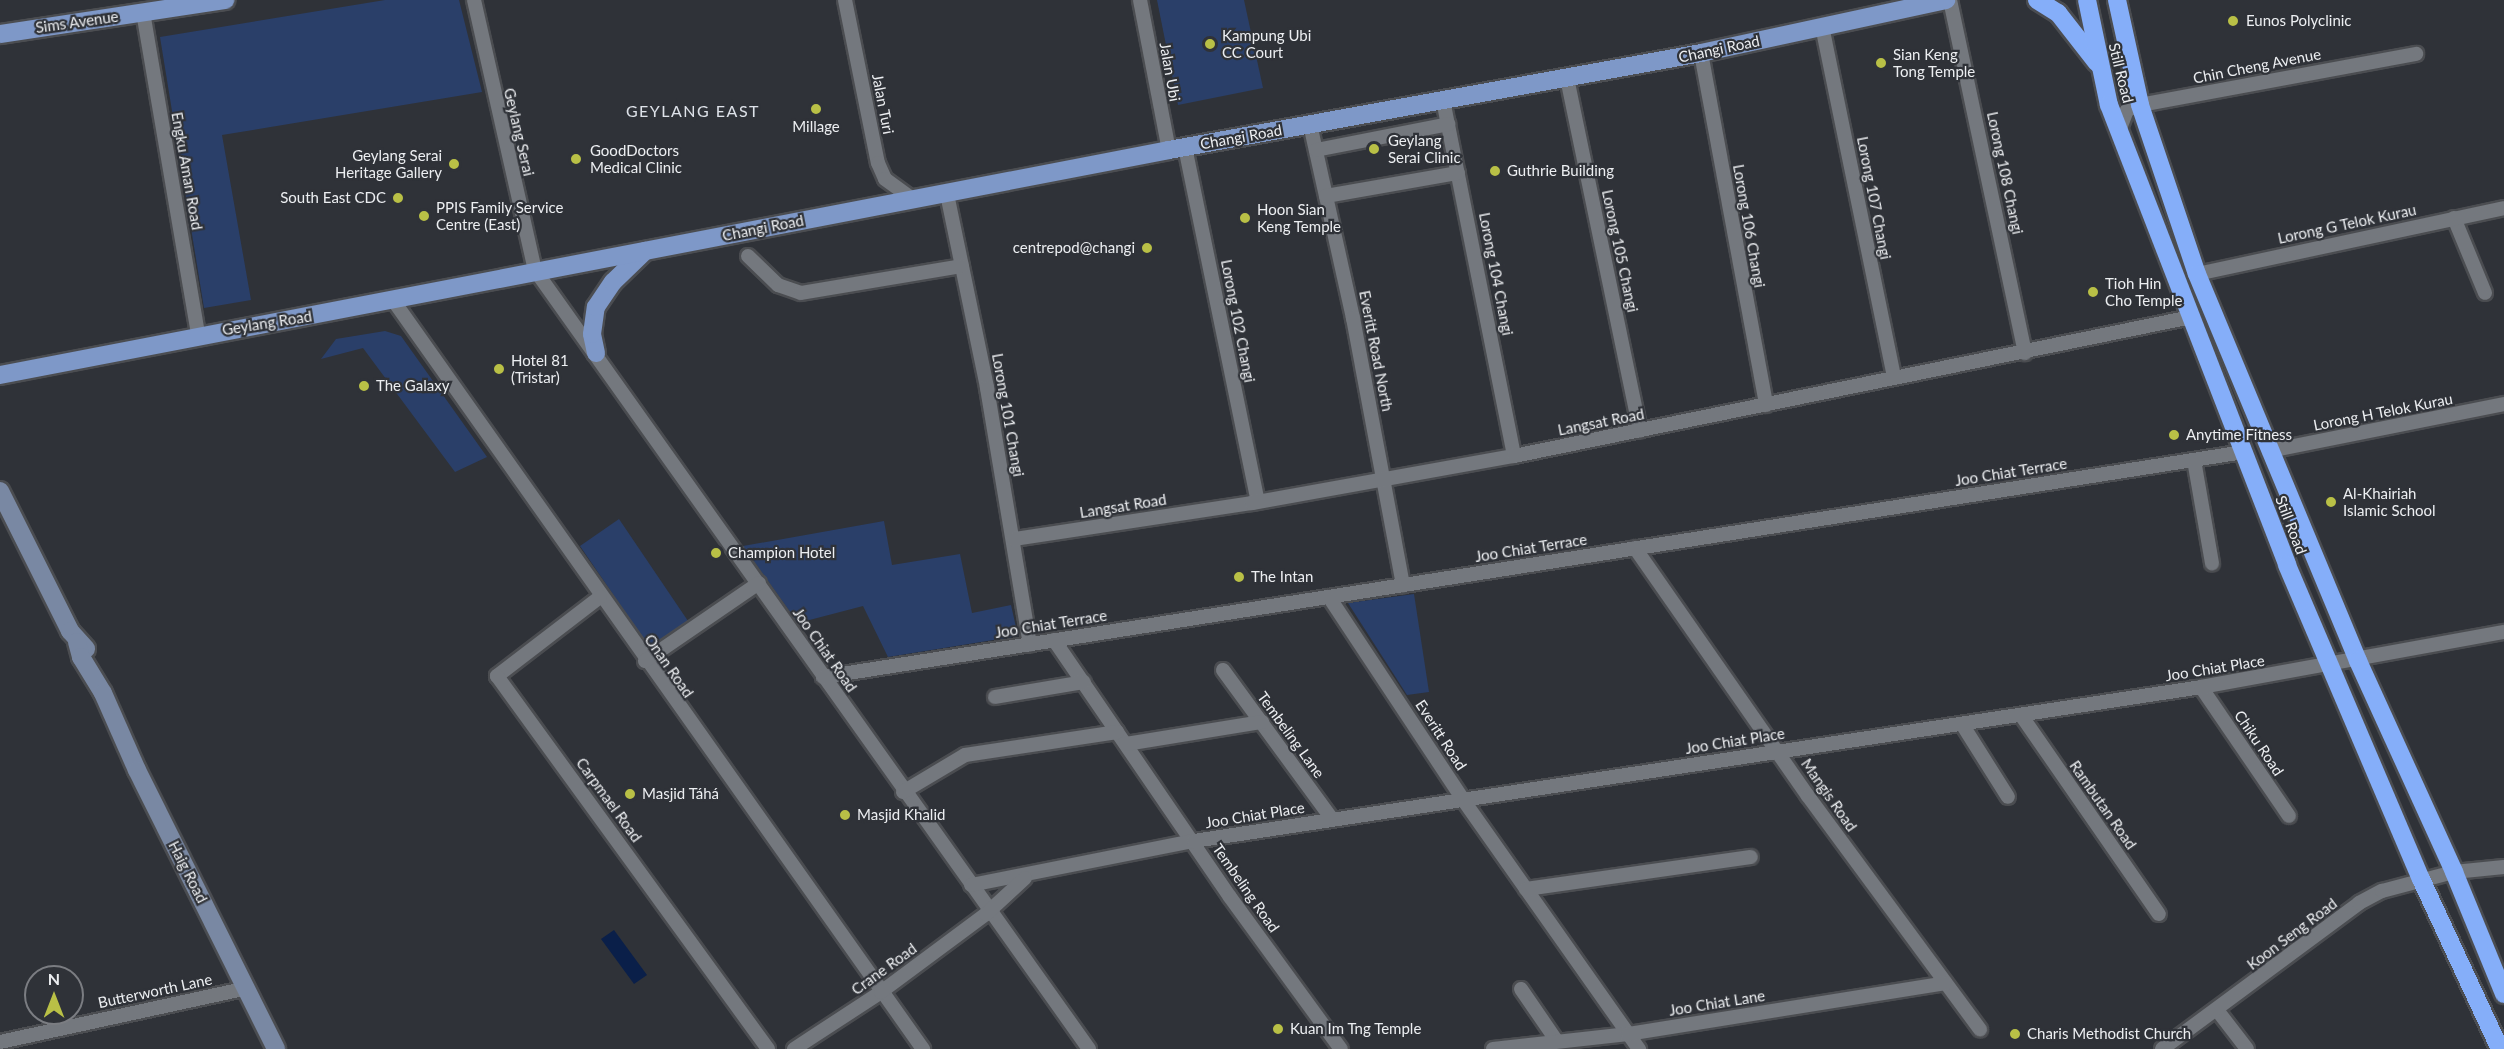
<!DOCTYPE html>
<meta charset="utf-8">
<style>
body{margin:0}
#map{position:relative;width:2504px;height:1049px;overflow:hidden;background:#2f3238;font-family:Lato,sans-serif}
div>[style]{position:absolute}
.green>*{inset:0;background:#2a3f69}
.water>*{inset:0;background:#0a1f49}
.roads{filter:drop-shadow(2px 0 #4b4d51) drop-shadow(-2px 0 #4b4d51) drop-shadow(0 2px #4b4d51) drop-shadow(0 -2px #4b4d51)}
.street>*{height:14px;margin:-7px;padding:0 7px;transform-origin:7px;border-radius:7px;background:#74787e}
.secondary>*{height:18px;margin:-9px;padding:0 9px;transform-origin:9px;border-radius:9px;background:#7988a3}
.primary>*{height:18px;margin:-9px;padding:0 9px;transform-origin:9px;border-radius:9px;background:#7e98c8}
.highway>*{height:18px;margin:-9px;padding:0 9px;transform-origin:9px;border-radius:9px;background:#85aef9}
.dots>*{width:16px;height:16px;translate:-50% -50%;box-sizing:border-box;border:3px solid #2f3238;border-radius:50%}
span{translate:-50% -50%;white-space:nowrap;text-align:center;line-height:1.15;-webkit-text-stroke:4.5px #2f3238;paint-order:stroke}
.poi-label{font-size:15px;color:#eceef1}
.left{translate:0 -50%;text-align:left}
.right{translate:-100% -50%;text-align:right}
.street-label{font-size:15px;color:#eceef1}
.neighbourhood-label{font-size:16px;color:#dee2e9;letter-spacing:1.5px}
.north{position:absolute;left:24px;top:965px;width:60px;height:60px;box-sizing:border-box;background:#2f3238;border:2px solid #7b7d82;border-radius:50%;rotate:0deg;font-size:16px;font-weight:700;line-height:24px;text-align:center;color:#eceef1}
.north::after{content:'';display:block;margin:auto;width:21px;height:27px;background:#b9c046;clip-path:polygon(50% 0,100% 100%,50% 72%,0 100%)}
</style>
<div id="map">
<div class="green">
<i style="clip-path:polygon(385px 0,459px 0,482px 92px,222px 135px,251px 300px,204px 308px,160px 37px)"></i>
<i style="clip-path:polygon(1157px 0,1244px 0,1263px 88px,1178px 105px)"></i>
<i style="clip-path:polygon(385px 331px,401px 336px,487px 457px,455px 472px,363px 348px,321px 359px,336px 339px)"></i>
<i style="clip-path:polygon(619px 519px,688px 621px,649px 647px,580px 546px)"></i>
<i style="clip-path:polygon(884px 521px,892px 565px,960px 554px,972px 613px,1011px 605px,1018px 636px,888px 657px,863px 606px,798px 623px,743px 546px)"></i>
<i style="clip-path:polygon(1414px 594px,1429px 692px,1407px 695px,1348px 603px)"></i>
</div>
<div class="water">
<i style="clip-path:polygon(614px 930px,647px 975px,634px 984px,601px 939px)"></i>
</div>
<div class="roads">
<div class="street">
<i style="left:474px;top:0;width:277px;rotate:77.3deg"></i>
<i style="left:535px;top:270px;width:956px;rotate:54.58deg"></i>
<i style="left:845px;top:0;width:166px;rotate:78.6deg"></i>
<i style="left:878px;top:163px;width:17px;rotate:66deg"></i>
<i style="left:885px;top:179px;width:36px;rotate:36deg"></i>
<i style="left:1140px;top:0;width:153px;rotate:79.1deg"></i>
<i style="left:1950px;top:0;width:361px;rotate:78deg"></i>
<i style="left:143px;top:12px;width:328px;rotate:80.3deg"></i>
<i style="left:1822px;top:26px;width:359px;rotate:78.4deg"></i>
<i style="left:1701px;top:53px;width:358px;rotate:79.5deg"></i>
<i style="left:1567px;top:78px;width:360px;rotate:78.3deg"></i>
<i style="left:1443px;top:100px;width:363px;rotate:78.7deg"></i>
<i style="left:1310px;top:124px;width:199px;rotate:77.5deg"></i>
<i style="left:1353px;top:318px;width:272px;rotate:79.4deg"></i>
<i style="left:2119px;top:131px;width:22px;rotate:-69deg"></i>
<i style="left:2127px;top:110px;width:14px;rotate:-21deg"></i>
<i style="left:2140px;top:105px;width:281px;rotate:-10.5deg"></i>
<i style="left:1185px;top:147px;width:362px;rotate:78.4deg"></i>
<i style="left:1316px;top:150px;width:135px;rotate:-11.1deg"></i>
<i style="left:947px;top:194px;width:198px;rotate:78.3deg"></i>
<i style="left:987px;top:388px;width:260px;rotate:80.5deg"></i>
<i style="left:1326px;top:196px;width:134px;rotate:-9.9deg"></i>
<i style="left:2454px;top:218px;width:81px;rotate:67.5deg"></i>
<i style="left:748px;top:256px;width:42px;rotate:44deg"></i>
<i style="left:778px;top:285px;width:24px;rotate:19deg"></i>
<i style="left:801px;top:293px;width:163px;rotate:-9.5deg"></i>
<i style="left:2197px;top:274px;width:314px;rotate:-12.1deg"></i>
<i style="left:393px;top:300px;width:918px;rotate:54.72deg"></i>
<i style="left:2269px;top:451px;width:240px;rotate:-11.3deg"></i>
<i style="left:2194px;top:460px;width:105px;rotate:80.1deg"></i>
<i style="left:1014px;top:539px;width:241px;rotate:-8.6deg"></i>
<i style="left:1252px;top:503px;width:266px;rotate:-10.2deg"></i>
<i style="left:1514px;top:456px;width:691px;rotate:-11.6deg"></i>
<i style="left:1635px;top:548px;width:302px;rotate:55.1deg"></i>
<i style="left:1808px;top:796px;width:290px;rotate:53.6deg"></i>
<i style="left:600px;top:597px;width:130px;rotate:142.5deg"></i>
<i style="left:497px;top:676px;width:461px;rotate:54deg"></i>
<i style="left:1329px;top:597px;width:245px;rotate:56.5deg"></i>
<i style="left:1464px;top:801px;width:304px;rotate:54.8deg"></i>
<i style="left:1054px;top:640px;width:311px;rotate:55.6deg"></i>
<i style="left:1230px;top:897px;width:188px;rotate:53.9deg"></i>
<i style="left:645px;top:661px;width:138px;rotate:-34.4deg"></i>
<i style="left:1223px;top:670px;width:185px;rotate:53.8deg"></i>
<i style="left:823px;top:677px;width:1439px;rotate:-9deg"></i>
<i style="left:2201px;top:687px;width:156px;rotate:55.7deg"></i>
<i style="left:995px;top:697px;width:90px;rotate:-9.6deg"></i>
<i style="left:2021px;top:715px;width:242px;rotate:55.3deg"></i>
<i style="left:1962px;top:724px;width:86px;rotate:57.8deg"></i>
<i style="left:1126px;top:744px;width:138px;rotate:-9.2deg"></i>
<i style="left:903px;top:792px;width:72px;rotate:-30.8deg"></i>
<i style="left:965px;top:755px;width:154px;rotate:-8.6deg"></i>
<i style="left:971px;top:885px;width:227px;rotate:-11.2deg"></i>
<i style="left:1194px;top:841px;width:1019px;rotate:-8.69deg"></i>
<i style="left:2201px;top:687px;width:308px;rotate:-10.3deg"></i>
<i style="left:1526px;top:889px;width:227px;rotate:-8.1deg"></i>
<i style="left:1521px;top:989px;width:62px;rotate:55.5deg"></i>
<i style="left:2217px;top:1010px;width:49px;rotate:52.4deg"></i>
<i style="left:0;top:1042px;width:253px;rotate:-12.3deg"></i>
<i style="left:794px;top:1049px;width:104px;rotate:-33.2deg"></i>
<i style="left:881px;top:992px;width:131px;rotate:-36.6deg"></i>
<i style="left:986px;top:914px;width:53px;rotate:-42.7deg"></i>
<i style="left:1493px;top:1049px;width:136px;rotate:-6.3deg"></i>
<i style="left:1628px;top:1034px;width:321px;rotate:-9.1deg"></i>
<i style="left:2162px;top:1049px;width:245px;rotate:-36.5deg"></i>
<i style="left:2359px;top:903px;width:26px;rotate:-28deg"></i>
<i style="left:2382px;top:891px;width:74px;rotate:-14.8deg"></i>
<i style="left:2454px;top:872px;width:50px;rotate:-5.7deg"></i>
</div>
<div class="secondary">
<i style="left:0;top:491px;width:157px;rotate:63.4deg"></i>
<i style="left:70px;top:631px;width:24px;rotate:48deg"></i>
<i style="left:77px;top:642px;width:16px;rotate:75deg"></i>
<i style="left:81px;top:657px;width:42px;rotate:58.6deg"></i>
<i style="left:103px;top:693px;width:84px;rotate:66.2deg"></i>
<i style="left:137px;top:770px;width:312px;rotate:63.5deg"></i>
</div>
<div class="primary">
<i style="left:0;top:34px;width:228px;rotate:-8.6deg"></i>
<i style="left:596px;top:353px;width:19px;rotate:-102deg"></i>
<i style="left:592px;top:334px;width:27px;rotate:-82deg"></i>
<i style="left:596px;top:307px;width:30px;rotate:-56deg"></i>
<i style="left:613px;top:282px;width:45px;rotate:-44.1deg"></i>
<i style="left:0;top:375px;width:1190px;rotate:-10.89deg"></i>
<i style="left:1169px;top:150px;width:541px;rotate:-10.33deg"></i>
<i style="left:1701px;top:53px;width:251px;rotate:-12.2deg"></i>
</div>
<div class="highway">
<i style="left:2037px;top:0;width:25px;rotate:32deg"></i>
<i style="left:2058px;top:13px;width:63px;rotate:52deg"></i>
<i style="left:2087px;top:0;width:107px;rotate:78.2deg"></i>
<i style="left:2109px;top:105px;width:493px;rotate:68.8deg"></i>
<i style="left:2287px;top:565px;width:341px;rotate:66.9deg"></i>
<i style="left:2421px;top:879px;width:187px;rotate:65.1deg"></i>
<i style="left:2117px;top:0;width:107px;rotate:77.6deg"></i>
<i style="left:2140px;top:105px;width:178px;rotate:71.4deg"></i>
<i style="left:2197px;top:274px;width:419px;rotate:67.4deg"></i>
<i style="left:2358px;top:661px;width:232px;rotate:65.5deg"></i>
<i style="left:2454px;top:872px;width:132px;rotate:67.7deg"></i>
</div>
</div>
<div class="dots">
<i style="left:2233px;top:21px;background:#b9c046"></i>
<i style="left:1210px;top:44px;background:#b9c046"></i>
<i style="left:1881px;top:63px;background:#b9c046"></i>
<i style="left:816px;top:109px;background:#b9c046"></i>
<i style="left:1374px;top:149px;background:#b9c046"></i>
<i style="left:576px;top:159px;background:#b9c046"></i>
<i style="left:454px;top:164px;background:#b9c046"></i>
<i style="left:1495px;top:171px;background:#b9c046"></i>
<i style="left:398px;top:198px;background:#b9c046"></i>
<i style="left:424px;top:216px;background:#b9c046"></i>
<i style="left:1245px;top:218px;background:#b9c046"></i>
<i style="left:1147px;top:248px;background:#b9c046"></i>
<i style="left:2093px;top:292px;background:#b9c046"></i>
<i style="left:499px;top:369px;background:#b9c046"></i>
<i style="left:364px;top:386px;background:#b9c046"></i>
<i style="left:2174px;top:435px;background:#b9c046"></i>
<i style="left:2331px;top:502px;background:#b9c046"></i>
<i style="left:716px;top:553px;background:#b9c046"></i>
<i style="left:1239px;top:577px;background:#b9c046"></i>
<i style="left:630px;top:794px;background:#b9c046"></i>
<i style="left:845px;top:815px;background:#b9c046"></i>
<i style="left:1278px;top:1029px;background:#b9c046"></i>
<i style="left:2015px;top:1034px;background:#b9c046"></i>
</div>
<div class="poi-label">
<span class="left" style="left:2246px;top:21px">Eunos Polyclinic</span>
<span class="left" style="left:1222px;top:44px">Kampung Ubi<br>CC Court</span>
<span class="left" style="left:1893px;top:63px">Sian Keng<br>Tong Temple</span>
<span style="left:816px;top:127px">Millage</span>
<span class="left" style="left:1388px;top:149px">Geylang<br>Serai Clinic</span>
<span class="left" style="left:590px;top:159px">GoodDoctors<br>Medical Clinic</span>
<span class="right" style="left:442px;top:164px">Geylang Serai<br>Heritage Gallery</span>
<span class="left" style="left:1507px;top:171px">Guthrie Building</span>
<span class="right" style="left:386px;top:198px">South East CDC</span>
<span class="left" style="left:436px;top:216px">PPIS Family Service<br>Centre (East)</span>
<span class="left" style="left:1257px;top:218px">Hoon Sian<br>Keng Temple</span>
<span class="right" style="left:1135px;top:248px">centrepod@changi</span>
<span class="left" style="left:2105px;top:292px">Tioh Hin<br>Cho Temple</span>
<span class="left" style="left:511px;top:369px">Hotel 81<br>(Tristar)</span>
<span class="left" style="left:376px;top:386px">The Galaxy</span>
<span class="left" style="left:2186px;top:435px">Anytime Fitness</span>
<span class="left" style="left:2343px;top:502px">Al-Khairiah<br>Islamic School</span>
<span class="left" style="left:728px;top:553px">Champion Hotel</span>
<span class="left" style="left:1251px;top:577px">The Intan</span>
<span class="left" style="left:642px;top:794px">Masjid Táhá</span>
<span class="left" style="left:857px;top:815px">Masjid Khalid</span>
<span class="left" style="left:1290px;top:1029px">Kuan Im Tng Temple</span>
<span class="left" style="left:2027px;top:1034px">Charis Methodist Church</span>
</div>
<div class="street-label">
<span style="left:77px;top:22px;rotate:-8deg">Sims Avenue</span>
<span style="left:1719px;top:49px;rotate:-12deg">Changi Road</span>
<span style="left:2257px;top:66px;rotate:-11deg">Chin Cheng Avenue</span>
<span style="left:1170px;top:72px;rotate:80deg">Jalan Ubi</span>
<span style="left:2121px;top:73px;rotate:76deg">Still Road</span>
<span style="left:883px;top:104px;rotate:79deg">Jalan Turi</span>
<span style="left:519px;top:132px;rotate:77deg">Geylang Serai</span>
<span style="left:1241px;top:137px;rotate:-10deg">Changi Road</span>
<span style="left:187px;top:171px;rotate:80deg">Engku Aman Road</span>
<span style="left:2005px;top:173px;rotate:78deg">Lorong 108 Changi</span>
<span style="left:1874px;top:198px;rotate:79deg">Lorong 107 Changi</span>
<span style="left:2347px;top:224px;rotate:-12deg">Lorong G Telok Kurau</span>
<span style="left:1749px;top:226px;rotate:80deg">Lorong 106 Changi</span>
<span style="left:763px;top:228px;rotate:-11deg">Changi Road</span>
<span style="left:1620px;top:251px;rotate:78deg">Lorong 105 Changi</span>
<span style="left:1496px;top:274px;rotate:79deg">Lorong 104 Changi</span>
<span style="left:1238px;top:321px;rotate:79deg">Lorong 102 Changi</span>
<span style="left:267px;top:323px;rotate:-9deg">Geylang Road</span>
<span style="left:1376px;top:351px;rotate:79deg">Everitt Road North</span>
<span style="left:2383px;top:412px;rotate:-11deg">Lorong H Telok Kurau</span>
<span style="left:1008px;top:415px;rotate:80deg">Lorong 101 Changi</span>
<span style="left:1601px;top:422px;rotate:-11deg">Langsat Road</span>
<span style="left:2011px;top:472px;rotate:-9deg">Joo Chiat Terrace</span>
<span style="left:1123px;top:506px;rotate:-9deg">Langsat Road</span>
<span style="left:2291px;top:525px;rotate:69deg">Still Road</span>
<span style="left:1531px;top:548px;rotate:-9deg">Joo Chiat Terrace</span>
<span style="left:1051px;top:624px;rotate:-9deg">Joo Chiat Terrace</span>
<span style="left:825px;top:650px;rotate:55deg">Joo Chiat Road</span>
<span style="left:669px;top:666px;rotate:55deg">Onan Road</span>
<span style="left:2215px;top:668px;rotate:-9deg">Joo Chiat Place</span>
<span style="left:1291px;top:735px;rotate:54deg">Tembeling Lane</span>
<span style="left:1441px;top:735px;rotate:57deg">Everitt Road</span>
<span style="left:1735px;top:741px;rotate:-9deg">Joo Chiat Place</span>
<span style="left:2259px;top:743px;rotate:56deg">Chiku Road</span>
<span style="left:1829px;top:795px;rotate:55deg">Mangis Road</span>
<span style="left:609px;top:800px;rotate:54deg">Carpmael Road</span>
<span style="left:2103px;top:805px;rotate:55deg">Rambutan Road</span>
<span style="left:1255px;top:815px;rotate:-9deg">Joo Chiat Place</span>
<span style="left:188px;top:872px;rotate:63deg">Haig Road</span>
<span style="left:1246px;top:888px;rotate:55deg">Tembeling Road</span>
<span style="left:2292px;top:934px;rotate:-37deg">Koon Seng Road</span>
<span style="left:884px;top:969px;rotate:-36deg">Crane Road</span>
<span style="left:155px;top:991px;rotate:-12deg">Butterworth Lane</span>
<span style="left:1717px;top:1003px;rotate:-9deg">Joo Chiat Lane</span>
</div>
<div class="neighbourhood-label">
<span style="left:693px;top:111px">GEYLANG EAST</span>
</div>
<div class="north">N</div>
</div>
